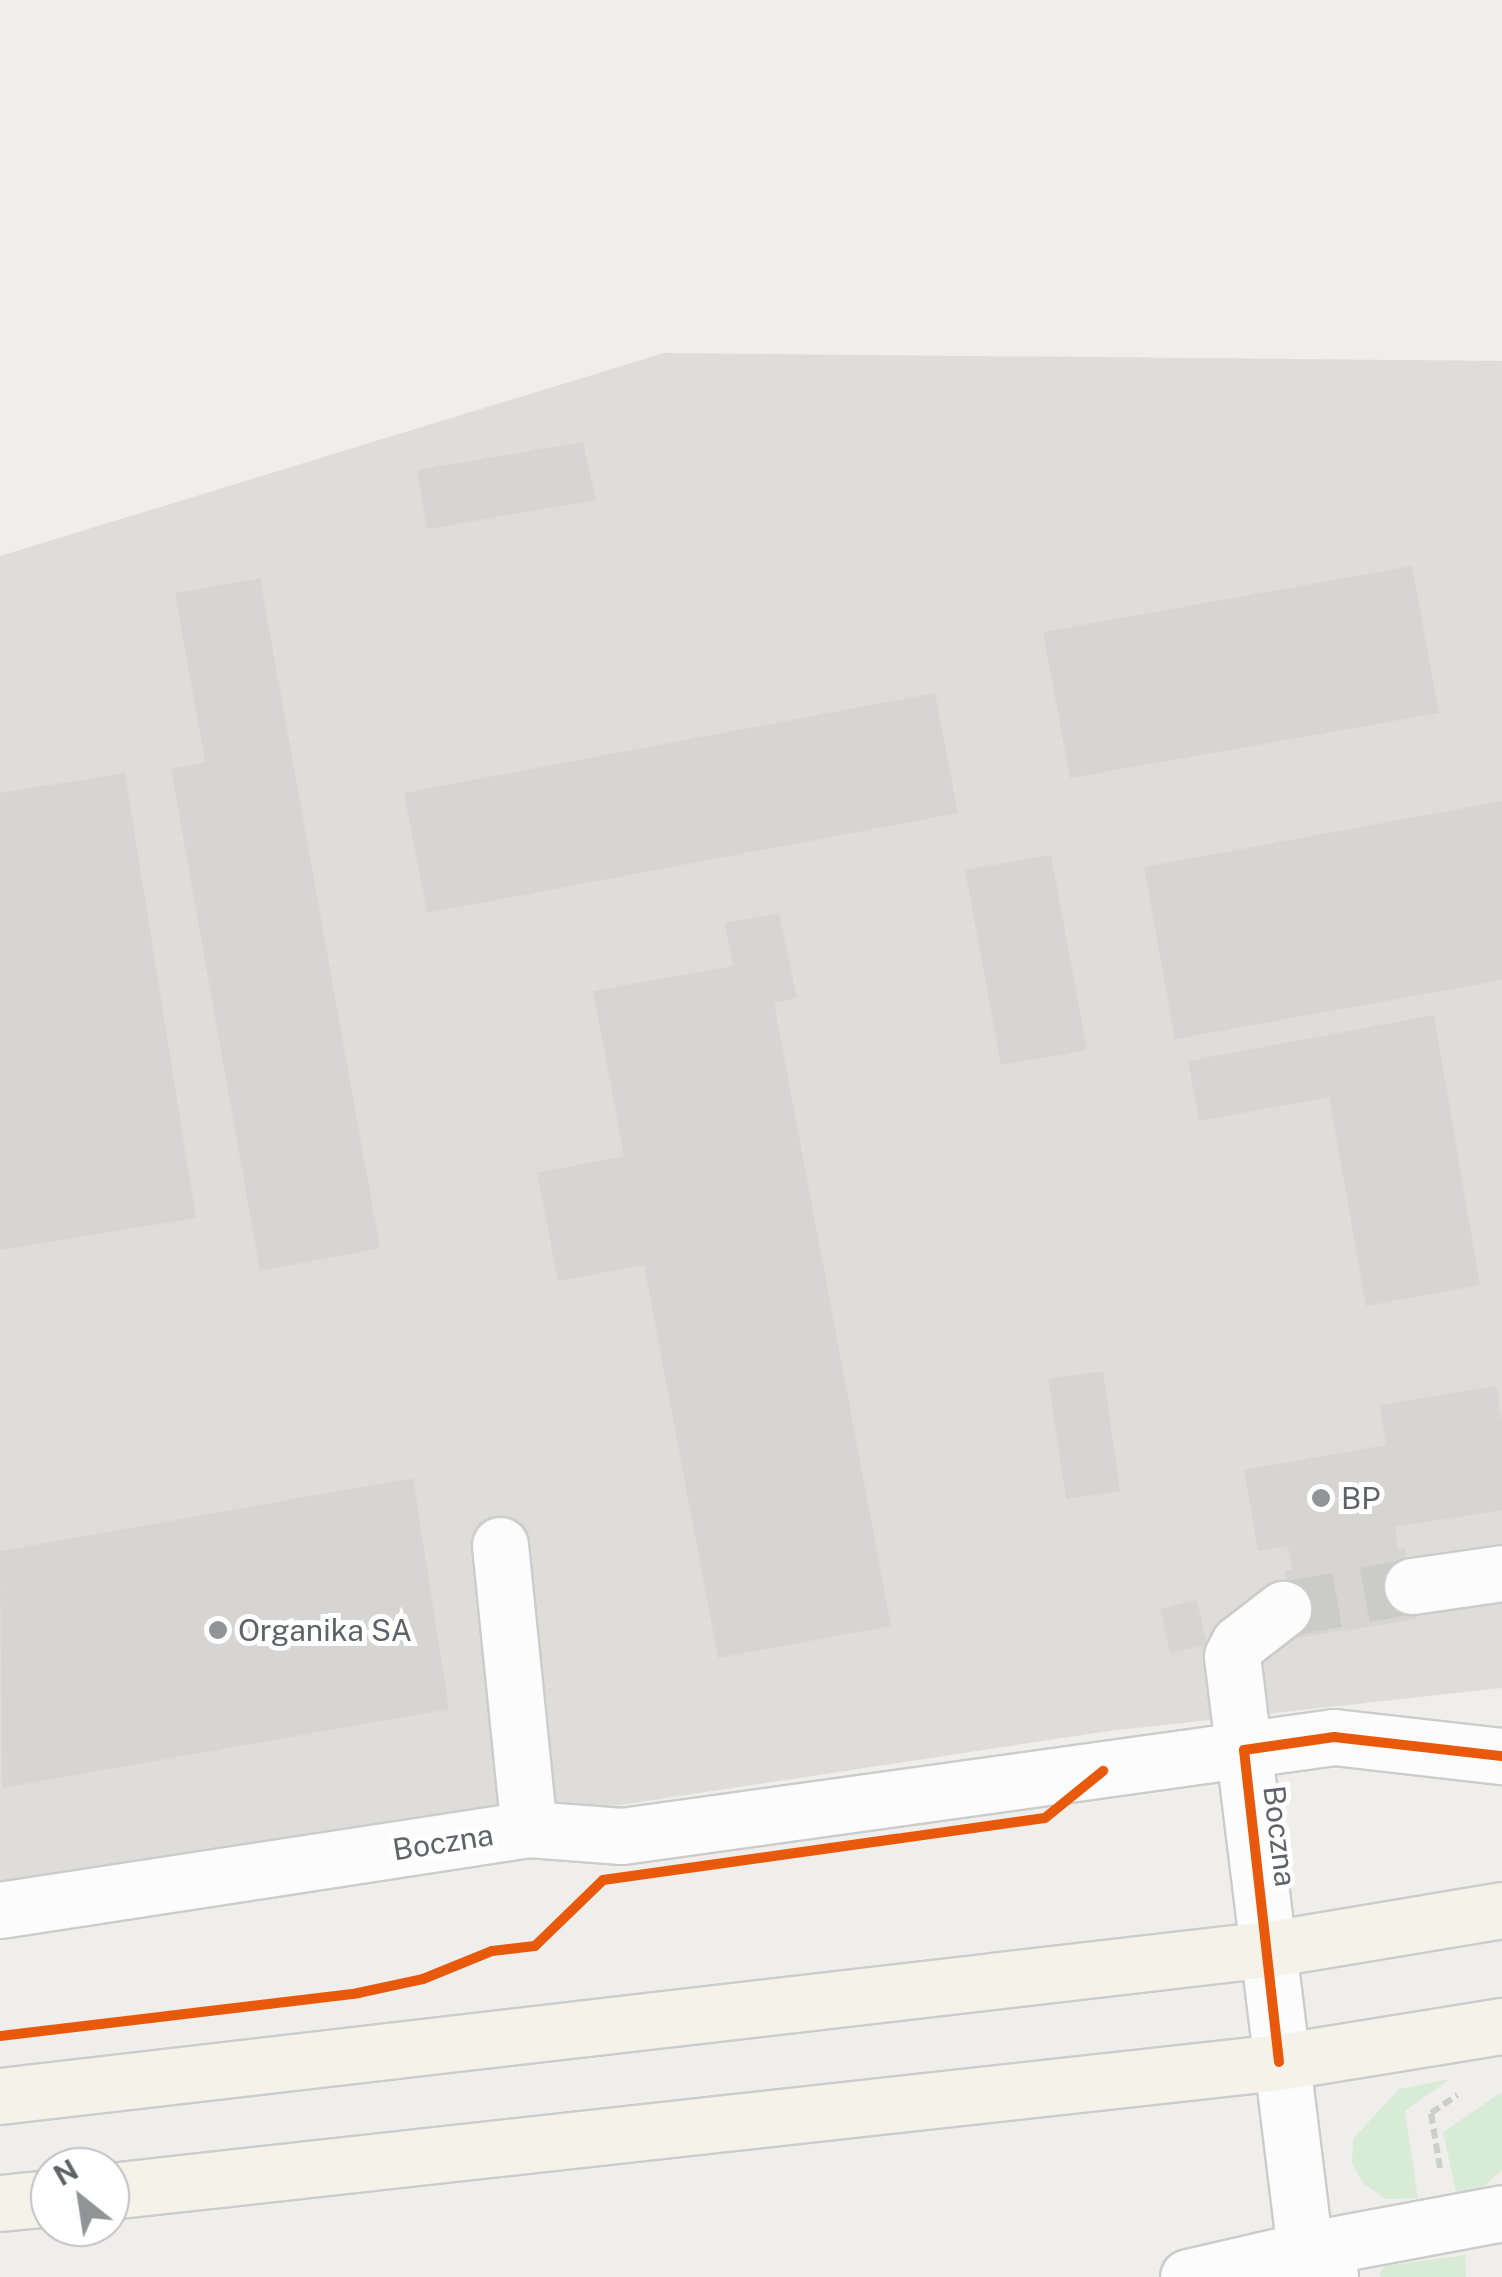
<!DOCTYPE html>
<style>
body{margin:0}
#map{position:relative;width:1502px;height:2277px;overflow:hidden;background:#efeeea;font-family:"Public Sans",sans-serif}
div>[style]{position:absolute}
.industrial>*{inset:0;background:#dfddda}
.green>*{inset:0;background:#d8ebd6}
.building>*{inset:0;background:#d6d5d3}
.minor-tunnel>*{height:55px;margin-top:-27.5px;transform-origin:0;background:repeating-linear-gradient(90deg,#cbcbca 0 55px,transparent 0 83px)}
.path>*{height:6px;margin-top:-3px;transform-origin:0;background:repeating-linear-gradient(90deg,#cacfcc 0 10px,transparent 0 15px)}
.roads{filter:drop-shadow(2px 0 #cbcccc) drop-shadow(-2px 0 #cbcccc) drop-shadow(0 2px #cbcccc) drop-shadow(0 -2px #cbcccc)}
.minor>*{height:55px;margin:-27.5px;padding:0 27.5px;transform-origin:27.5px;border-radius:27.5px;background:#fdfcfc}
.major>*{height:55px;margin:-27.5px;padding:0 27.5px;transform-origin:27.5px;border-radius:27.5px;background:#f4f2e9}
.cycleway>*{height:10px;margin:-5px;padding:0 5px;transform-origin:5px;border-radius:5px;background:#e8590c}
.dots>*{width:28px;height:28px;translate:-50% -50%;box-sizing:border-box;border:5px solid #fff;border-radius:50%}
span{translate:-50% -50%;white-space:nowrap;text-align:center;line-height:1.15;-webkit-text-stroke:10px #fff;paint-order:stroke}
.poi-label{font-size:30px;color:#5f6368}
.left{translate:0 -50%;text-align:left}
.street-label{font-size:30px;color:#5f6368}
.north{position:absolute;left:30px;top:2147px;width:100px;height:100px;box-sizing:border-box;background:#fff;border:2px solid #bfc1c3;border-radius:50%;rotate:330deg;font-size:28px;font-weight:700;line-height:40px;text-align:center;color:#5f6368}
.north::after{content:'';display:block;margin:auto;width:35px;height:45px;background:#919496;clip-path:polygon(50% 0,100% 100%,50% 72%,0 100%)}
</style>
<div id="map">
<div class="industrial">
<i style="clip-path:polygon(664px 353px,1502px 361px,1502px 1688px,1109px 1731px,0 1899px,0 556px)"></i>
</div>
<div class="green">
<i style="clip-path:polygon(1450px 2079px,1405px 2111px,1418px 2198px,1386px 2199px,1363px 2183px,1352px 2164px,1353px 2139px,1399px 2089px)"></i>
<i style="clip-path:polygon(1502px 2092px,1502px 2170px,1482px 2188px,1456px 2192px,1443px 2132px)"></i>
<i style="clip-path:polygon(1465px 2255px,1466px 2277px,1382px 2277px,1379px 2273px,1385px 2266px)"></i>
</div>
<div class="building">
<i style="clip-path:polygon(583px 442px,596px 500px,427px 529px,417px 470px)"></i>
<i style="clip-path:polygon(1412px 566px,1439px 713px,1070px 778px,1043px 632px)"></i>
<i style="clip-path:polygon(260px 578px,380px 1248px,260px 1271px,171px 769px,205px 762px,175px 593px)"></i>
<i style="clip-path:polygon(935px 693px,958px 813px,427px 913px,404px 793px)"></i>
<i style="clip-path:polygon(125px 773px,196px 1218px,0 1250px,0 793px)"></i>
<i style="clip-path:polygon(1502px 801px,1502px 980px,1175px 1039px,1144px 867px)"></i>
<i style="clip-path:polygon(1051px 855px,1087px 1050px,1001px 1065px,965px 870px)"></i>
<i style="clip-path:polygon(779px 913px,797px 998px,774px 1003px,891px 1626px,718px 1658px,644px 1265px,558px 1281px,537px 1173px,624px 1156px,593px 991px,733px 966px,725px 923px)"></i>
<i style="clip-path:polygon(1434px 1015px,1480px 1285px,1366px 1306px,1329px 1097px,1199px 1121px,1188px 1061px)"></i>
<i style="clip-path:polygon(1103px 1371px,1120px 1491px,1066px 1499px,1048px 1379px)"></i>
<i style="clip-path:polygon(1496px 1386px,1502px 1421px,1502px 1510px,1395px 1527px,1398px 1550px,1405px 1548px,1417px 1619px,1297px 1638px,1285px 1571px,1292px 1569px,1288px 1546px,1258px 1551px,1244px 1470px,1386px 1445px,1380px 1405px)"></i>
<i style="clip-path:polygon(413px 1478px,449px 1709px,2px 1788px,0 1551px)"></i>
<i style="clip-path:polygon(1197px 1600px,1207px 1645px,1170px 1653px,1160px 1609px)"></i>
</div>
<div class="minor-tunnel">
<i style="left:1283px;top:1609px;width:131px;rotate:-10.1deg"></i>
</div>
<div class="path">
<i style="left:1440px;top:2168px;width:56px;rotate:-99.3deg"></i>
<i style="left:1431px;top:2113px;width:32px;rotate:-34deg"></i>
</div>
<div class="roads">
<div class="minor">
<i style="left:500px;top:1545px;width:285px;rotate:84.2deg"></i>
<i style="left:1412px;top:1586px;width:91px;rotate:-8.2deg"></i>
<i style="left:0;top:1910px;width:535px;rotate:-8.71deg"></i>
<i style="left:529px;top:1829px;width:93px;rotate:4.3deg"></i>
<i style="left:622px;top:1836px;width:719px;rotate:-7.92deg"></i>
<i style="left:1334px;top:1737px;width:169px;rotate:6.5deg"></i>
<i style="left:1330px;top:2275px;width:35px;rotate:-135deg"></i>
<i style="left:1305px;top:2250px;width:200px;rotate:-10.6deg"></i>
<i style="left:1188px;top:2277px;width:120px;rotate:-13deg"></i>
<i style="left:1305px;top:2250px;width:598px;rotate:-97.01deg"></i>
<i style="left:1232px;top:1656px;width:15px;rotate:-62deg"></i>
<i style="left:1239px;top:1643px;width:56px;rotate:-37.7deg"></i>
</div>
<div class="major">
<i style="left:0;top:2096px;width:1277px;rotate:-6.61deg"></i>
<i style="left:1269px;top:1949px;width:236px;rotate:-9.5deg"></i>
<i style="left:110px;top:2191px;width:1176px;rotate:-6.3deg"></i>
<i style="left:1279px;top:2062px;width:226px;rotate:-9.2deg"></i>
<i style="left:0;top:2203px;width:50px;rotate:-5.7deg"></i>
</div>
</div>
<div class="cycleway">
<i style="left:0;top:2036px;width:361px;rotate:-6.8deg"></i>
<i style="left:358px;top:1993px;width:66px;rotate:-12.2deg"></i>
<i style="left:423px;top:1979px;width:74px;rotate:-22.1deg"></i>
<i style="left:492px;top:1951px;width:43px;rotate:-6.6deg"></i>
<i style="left:535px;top:1946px;width:95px;rotate:-44.1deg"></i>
<i style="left:603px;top:1880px;width:446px;rotate:-8deg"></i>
<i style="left:1045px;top:1818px;width:75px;rotate:-39deg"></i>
<i style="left:1279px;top:2062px;width:314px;rotate:-96.4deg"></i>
<i style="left:1244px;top:1750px;width:91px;rotate:-8.2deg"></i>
<i style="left:1334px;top:1737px;width:169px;rotate:6.5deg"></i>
</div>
<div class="dots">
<i style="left:1321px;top:1498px;background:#919496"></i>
<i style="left:218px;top:1630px;background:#919496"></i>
</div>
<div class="poi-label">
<span class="left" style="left:1341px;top:1498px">BP</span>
<span class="left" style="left:238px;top:1630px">Organika SA</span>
</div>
<div class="street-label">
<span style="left:1280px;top:1836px;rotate:83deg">Boczna</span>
<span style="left:443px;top:1842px;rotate:-9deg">Boczna</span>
</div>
<div class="north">N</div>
</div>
